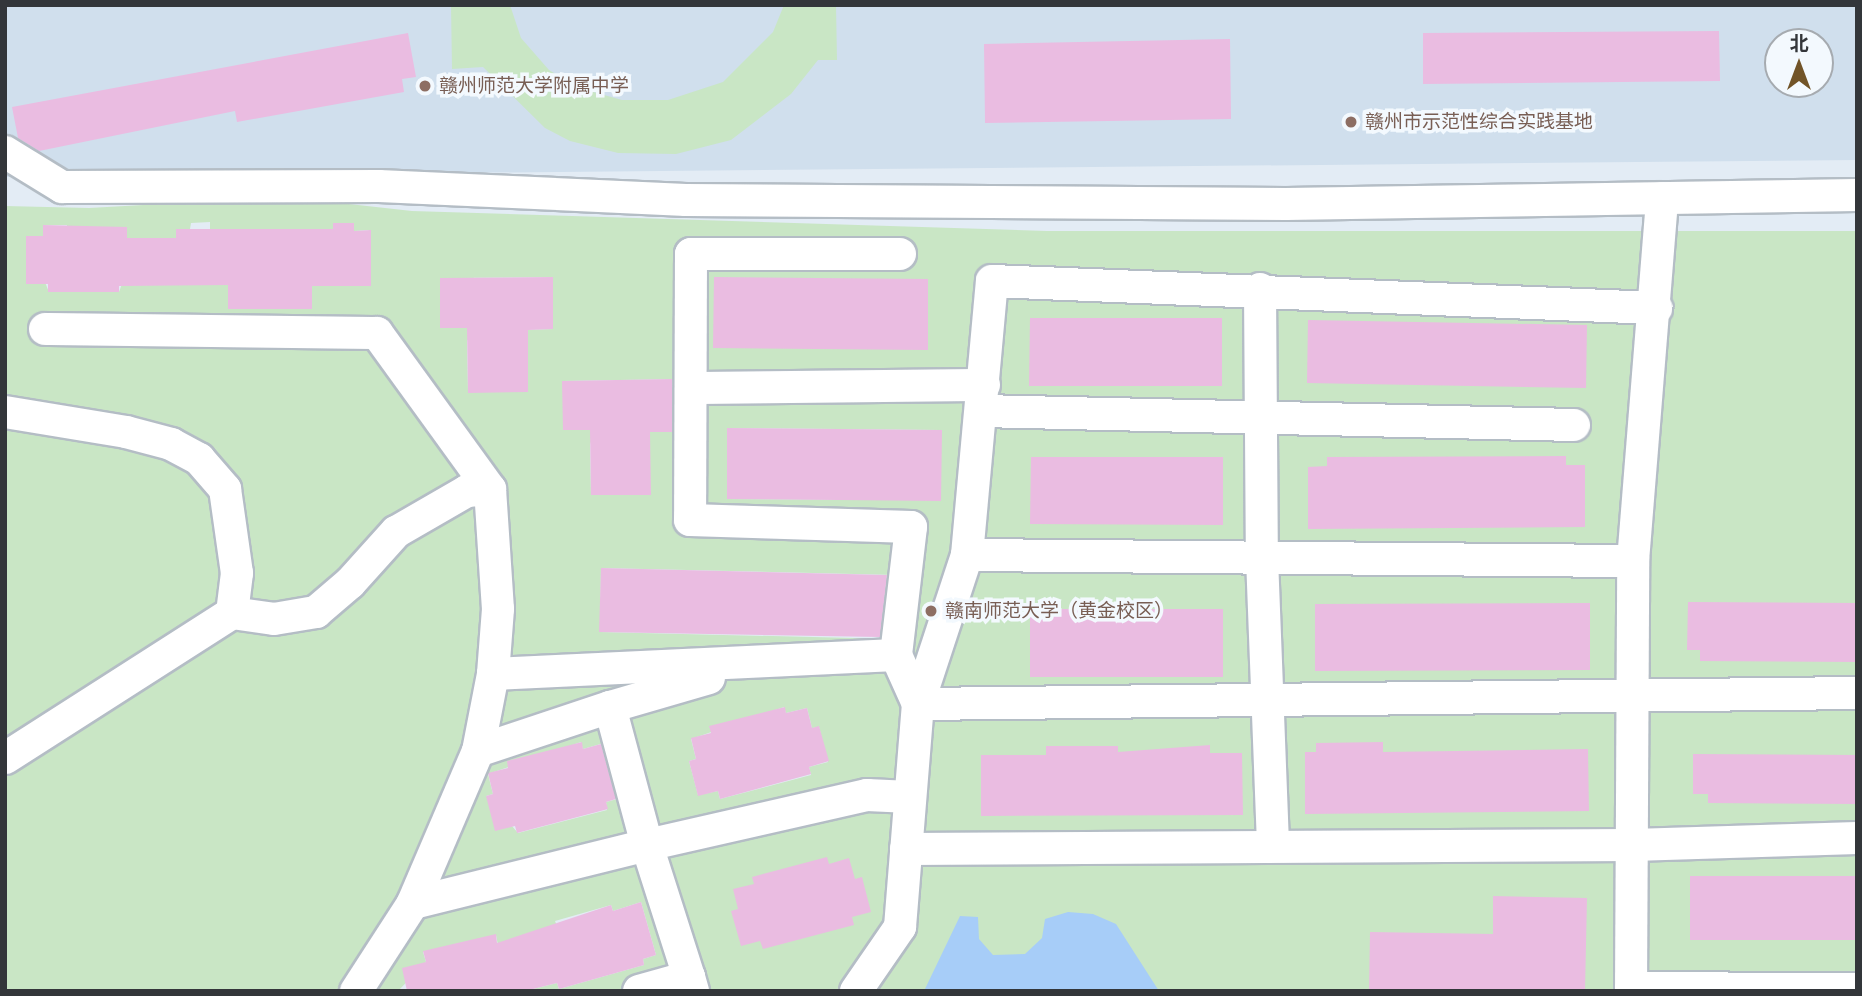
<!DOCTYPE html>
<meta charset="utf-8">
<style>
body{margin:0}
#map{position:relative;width:1862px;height:996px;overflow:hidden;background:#e3ecf5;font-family:Inter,"Noto Sans SC",sans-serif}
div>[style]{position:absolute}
.built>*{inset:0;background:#d0dfed}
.green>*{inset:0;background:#c9e6c5}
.water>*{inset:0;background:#a7cdf8}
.building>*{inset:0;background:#eabce1}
.roads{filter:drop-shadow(2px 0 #b4bdc5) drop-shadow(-2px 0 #b4bdc5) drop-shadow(0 2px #b4bdc5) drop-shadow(0 -2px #b4bdc5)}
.minor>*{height:32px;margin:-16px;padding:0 16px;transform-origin:16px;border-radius:16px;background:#fff}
.dots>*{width:19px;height:19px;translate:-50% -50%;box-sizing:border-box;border:4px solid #f3f9fe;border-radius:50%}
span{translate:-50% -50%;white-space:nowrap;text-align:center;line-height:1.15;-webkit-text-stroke:7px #f3f9fe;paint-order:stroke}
.education-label{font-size:19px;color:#785e54}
.left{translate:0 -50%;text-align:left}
.frame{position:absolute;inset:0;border:7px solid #33363a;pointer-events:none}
.north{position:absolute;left:1764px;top:28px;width:70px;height:70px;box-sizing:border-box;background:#f3f9fe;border:2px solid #a6abb0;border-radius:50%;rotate:0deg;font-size:19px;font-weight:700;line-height:28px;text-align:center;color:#33363a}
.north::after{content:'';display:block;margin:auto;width:24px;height:32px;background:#715428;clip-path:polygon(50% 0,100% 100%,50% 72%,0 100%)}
</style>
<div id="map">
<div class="built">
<i style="clip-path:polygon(evenodd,5px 5px,1857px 5px,1857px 160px,5px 177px,5px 5px,1778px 42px,1820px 42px,1820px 84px,1778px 84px,1778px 42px)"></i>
</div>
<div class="green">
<i style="clip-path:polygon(451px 5px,510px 5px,521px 38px,549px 70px,579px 88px,622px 100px,668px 100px,723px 82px,773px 32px,784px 5px,836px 5px,837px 60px,818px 60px,791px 94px,731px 140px,676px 154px,618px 153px,570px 141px,545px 128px,483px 67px,452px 69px)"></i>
<i style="clip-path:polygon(evenodd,286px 197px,412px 211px,1047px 231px,1857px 231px,1857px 991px,525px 991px,557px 983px,559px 989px,644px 965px,643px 959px,656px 955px,641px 902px,613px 911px,611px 905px,555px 921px,557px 926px,498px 945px,496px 935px,423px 952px,426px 962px,398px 991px,5px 991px,5px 206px,89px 208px,286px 197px,210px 222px,210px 244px,225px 229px,314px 229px,333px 240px,354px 231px,370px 230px,312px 265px,311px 309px,229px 309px,228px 266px,190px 229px,191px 223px,210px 222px,286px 197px,44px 225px,67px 225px,67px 238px,139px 238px,119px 292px,49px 292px,26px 236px,43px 236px,44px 225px,286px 197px,553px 277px,553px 329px,521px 330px,528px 346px,528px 392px,468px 392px,467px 341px,474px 328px,440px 328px,440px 278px,553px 277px,286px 197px,676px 379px,676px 432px,643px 432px,651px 495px,591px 495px,590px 444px,597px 430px,563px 430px,563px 381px,676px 379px,286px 197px,727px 428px,941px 430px,941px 500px,727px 499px,727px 428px,286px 197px,601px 568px,896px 575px,894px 639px,600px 632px,601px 568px,286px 197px,784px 707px,786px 713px,807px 708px,812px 728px,819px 727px,828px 762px,809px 767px,811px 775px,720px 799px,718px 791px,698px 795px,689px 761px,696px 759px,691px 739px,784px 707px,286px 197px,581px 742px,583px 749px,604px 743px,625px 797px,606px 802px,607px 810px,518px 833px,486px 796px,493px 794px,488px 774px,581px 742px)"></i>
</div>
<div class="water">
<i style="clip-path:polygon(1068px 912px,1093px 914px,1116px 924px,1159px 991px,924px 991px,960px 916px,978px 917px,979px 939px,993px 955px,1025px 954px,1042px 938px,1045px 919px)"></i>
</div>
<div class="building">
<i style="clip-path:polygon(1719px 31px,1720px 81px,1423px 84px,1423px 33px)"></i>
<i style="clip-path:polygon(408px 33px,416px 77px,402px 79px,404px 92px,237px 122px,235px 111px,39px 151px,18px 138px,12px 107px)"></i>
<i style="clip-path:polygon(1230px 39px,1231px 119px,985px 123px,984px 44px)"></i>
<i style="clip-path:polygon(333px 223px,354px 223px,354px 231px,371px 230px,371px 286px,312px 286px,312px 309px,228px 309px,228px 285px,119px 286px,119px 292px,48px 292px,48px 284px,26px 284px,26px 236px,43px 236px,43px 225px,127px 227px,127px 238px,176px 238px,176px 229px,333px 229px)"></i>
<i style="clip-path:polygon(553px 277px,553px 329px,528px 330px,528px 392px,468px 393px,467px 328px,440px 328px,440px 278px)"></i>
<i style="clip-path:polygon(714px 277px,928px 279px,928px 350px,713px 348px)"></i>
<i style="clip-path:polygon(1030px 318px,1222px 318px,1222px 386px,1029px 386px)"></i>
<i style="clip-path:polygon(1308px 320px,1587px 325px,1586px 388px,1307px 383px)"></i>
<i style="clip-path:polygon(672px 379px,672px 432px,650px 432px,651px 495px,591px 495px,590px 430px,563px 430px,562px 381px)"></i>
<i style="clip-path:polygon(727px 428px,942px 430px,941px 501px,727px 499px)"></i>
<i style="clip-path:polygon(1566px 456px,1566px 465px,1585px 465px,1585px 527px,1308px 529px,1308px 467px,1327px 466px,1327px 457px)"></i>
<i style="clip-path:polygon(1031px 457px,1223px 457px,1223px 525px,1030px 524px)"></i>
<i style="clip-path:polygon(601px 568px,887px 575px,880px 637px,599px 632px)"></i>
<i style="clip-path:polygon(1688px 602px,1857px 603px,1857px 662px,1700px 661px,1700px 650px,1687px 650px)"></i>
<i style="clip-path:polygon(1590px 603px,1590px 670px,1315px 671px,1315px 604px)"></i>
<i style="clip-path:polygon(1030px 609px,1223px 609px,1223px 677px,1030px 677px)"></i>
<i style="clip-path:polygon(785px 707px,786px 713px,807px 708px,812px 728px,819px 726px,829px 761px,809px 767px,811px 774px,720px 799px,718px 791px,698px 796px,689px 761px,696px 759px,691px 738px,711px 733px,709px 726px)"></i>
<i style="clip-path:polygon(582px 742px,583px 749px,601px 744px,616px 799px,606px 802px,608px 809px,517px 833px,515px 826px,495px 831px,486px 796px,493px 794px,488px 773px,508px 768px,507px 761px)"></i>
<i style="clip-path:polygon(1383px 742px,1383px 752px,1588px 749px,1589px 811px,1305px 814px,1305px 752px,1316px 752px,1316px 743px)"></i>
<i style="clip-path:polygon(1210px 745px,1210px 753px,1242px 753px,1243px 815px,981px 816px,981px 755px,1046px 755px,1046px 746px,1118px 746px,1118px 752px)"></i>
<i style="clip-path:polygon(1693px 754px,1857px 755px,1857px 804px,1708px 803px,1708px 794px,1693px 794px)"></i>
<i style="clip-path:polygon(827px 857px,829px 864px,849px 858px,855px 879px,862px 877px,871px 912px,852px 917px,854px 925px,763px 949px,760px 941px,741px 946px,731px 911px,738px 909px,733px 889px,754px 884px,752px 877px)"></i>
<i style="clip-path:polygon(1690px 876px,1857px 876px,1857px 940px,1690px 940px)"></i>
<i style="clip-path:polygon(1493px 896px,1587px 898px,1585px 991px,1369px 991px,1370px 932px,1493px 934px)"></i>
<i style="clip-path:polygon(641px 902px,656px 955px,643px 959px,644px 965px,559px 989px,557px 983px,525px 991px,407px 991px,402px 968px,426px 962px,423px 951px,496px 934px,497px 943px,611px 905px,613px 911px)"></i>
</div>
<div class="roads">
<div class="minor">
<i style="left:5px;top:152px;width:67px;rotate:31.6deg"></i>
<i style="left:62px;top:187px;width:317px;rotate:-0.2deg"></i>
<i style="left:379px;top:186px;width:307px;rotate:2.6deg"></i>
<i style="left:686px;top:200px;width:600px;rotate:0.38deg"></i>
<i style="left:1286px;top:204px;width:571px;rotate:-0.9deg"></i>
<i style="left:900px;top:254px;width:209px;rotate:180deg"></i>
<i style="left:691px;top:254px;width:266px;rotate:90.2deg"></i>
<i style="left:690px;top:520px;width:221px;rotate:1.8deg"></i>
<i style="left:911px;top:527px;width:129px;rotate:96.7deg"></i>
<i style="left:896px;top:655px;width:54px;rotate:65.8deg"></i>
<i style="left:918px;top:704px;width:939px;rotate:-0.67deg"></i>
<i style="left:1260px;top:289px;width:269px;rotate:89.6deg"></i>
<i style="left:1262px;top:558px;width:287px;rotate:87.8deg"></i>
<i style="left:45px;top:329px;width:332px;rotate:0.7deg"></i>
<i style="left:377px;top:333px;width:193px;rotate:54.1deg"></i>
<i style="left:490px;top:489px;width:120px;rotate:86.2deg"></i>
<i style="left:498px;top:609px;width:65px;rotate:94.4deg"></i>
<i style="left:493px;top:674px;width:78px;rotate:101deg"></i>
<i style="left:478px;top:751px;width:165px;rotate:113.2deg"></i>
<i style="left:413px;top:903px;width:105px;rotate:122.9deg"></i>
<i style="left:691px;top:388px;width:293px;rotate:-0.6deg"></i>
<i style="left:981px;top:411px;width:593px;rotate:1.35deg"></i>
<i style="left:5px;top:412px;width:123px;rotate:9.4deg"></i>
<i style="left:126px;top:432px;width:47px;rotate:14.9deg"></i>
<i style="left:171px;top:444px;width:32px;rotate:28deg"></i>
<i style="left:199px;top:459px;width:40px;rotate:49deg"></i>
<i style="left:225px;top:489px;width:85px;rotate:81.9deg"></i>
<i style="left:237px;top:573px;width:40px;rotate:97.1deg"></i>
<i style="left:232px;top:613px;width:269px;rotate:147.4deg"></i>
<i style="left:967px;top:555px;width:666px;rotate:0.52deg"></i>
<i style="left:232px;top:613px;width:42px;rotate:8.1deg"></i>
<i style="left:274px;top:619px;width:43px;rotate:-9.5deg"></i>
<i style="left:316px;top:612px;width:45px;rotate:-40.5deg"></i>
<i style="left:350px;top:583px;width:69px;rotate:-48deg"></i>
<i style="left:396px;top:532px;width:82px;rotate:-30deg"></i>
<i style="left:467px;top:491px;width:23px;rotate:-5deg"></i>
<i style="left:493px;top:674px;width:403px;rotate:-2.7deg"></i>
<i style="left:610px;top:707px;width:103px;rotate:-16.3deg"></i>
<i style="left:906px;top:849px;width:727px;rotate:-0.32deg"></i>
<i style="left:1633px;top:845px;width:224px;rotate:-1.8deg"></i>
<i style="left:413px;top:903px;width:241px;rotate:-13.9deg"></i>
<i style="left:647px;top:845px;width:143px;rotate:-105deg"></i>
<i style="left:610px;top:707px;width:139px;rotate:161.6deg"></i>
<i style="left:689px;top:977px;width:139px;rotate:-107.7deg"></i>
<i style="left:647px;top:845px;width:226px;rotate:-12.8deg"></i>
<i style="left:867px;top:795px;width:43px;rotate:2.7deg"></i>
<i style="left:1631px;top:988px;width:226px;rotate:0.3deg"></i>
<i style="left:639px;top:991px;width:52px;rotate:-15.6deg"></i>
<i style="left:689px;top:977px;width:15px;rotate:74deg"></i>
<i style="left:856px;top:991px;width:78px;rotate:-55.5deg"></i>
<i style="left:900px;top:927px;width:224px;rotate:-85.4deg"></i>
<i style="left:918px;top:704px;width:157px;rotate:-71.8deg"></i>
<i style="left:967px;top:555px;width:275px;rotate:-84.8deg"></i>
<i style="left:992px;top:281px;width:665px;rotate:2.33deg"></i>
<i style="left:1631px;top:991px;width:430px;rotate:-89.7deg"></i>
<i style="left:1633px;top:561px;width:364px;rotate:-85.4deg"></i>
</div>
</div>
<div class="dots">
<i style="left:425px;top:86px;background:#8d6e63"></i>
<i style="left:1351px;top:122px;background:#8d6e63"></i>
<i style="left:931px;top:611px;background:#8d6e63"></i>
</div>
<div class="education-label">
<span class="left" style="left:439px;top:86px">赣州师范大学附属中学</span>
<span class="left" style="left:1365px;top:122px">赣州市示范性综合实践基地</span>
<span class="left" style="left:945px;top:611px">赣南师范大学（黄金校区）</span>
</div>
<div class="frame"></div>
<div class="north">北</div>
</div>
